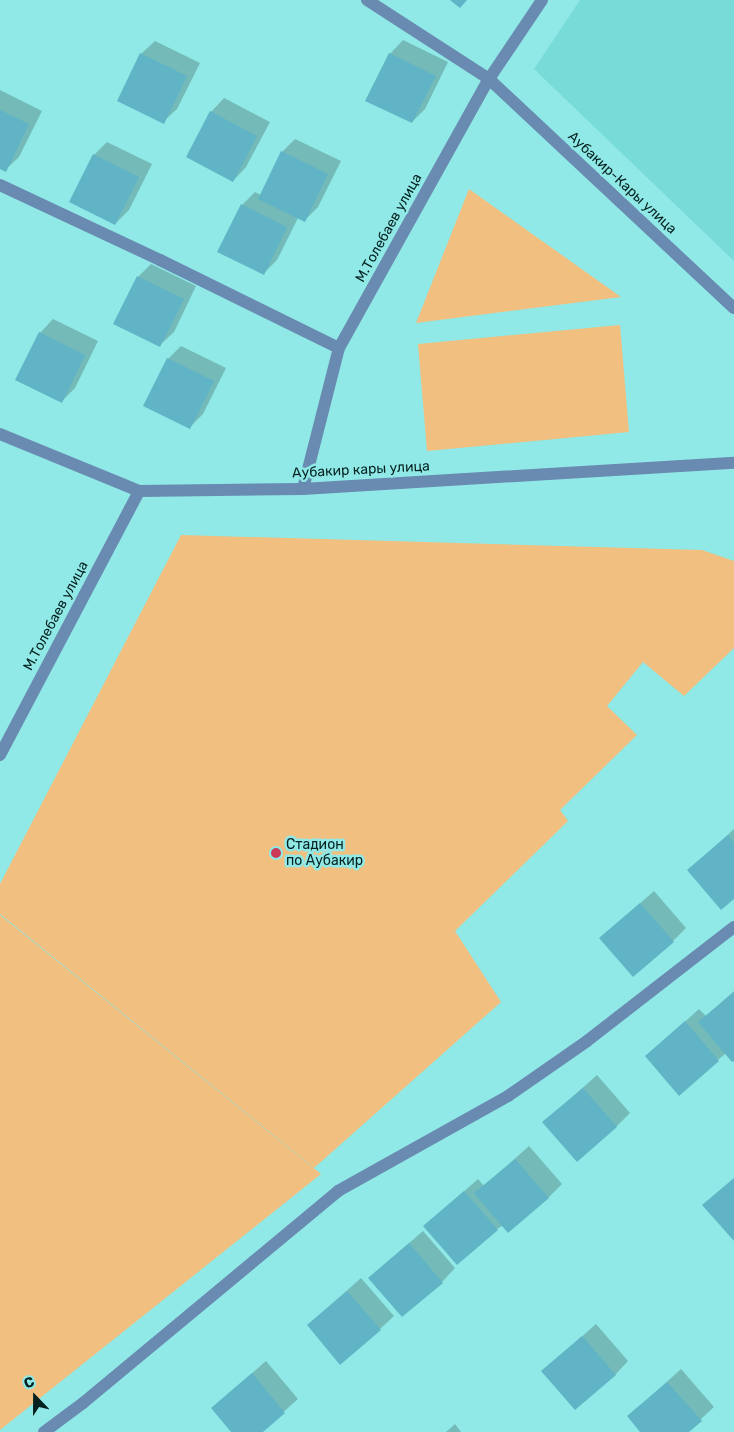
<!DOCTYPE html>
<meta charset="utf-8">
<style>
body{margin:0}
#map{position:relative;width:734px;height:1432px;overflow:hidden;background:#90e9e6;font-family:Rubik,sans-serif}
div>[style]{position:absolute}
.built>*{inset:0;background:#78dbd8}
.green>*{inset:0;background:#f1bf7f}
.shadow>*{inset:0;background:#0003}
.building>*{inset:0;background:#60b4c6}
.minor>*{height:12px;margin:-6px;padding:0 6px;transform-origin:6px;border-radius:6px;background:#698ab1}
.dots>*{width:14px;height:14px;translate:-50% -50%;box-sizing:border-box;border:2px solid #90e9e6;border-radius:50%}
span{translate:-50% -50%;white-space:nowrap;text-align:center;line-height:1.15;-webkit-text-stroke:5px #90e9e6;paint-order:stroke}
.street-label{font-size:14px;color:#042120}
.poi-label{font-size:14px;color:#042120}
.left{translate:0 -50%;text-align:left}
.north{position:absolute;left:10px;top:1372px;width:50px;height:50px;-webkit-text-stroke:4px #90e9e6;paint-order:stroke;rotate:338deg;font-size:14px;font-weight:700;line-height:20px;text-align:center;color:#042120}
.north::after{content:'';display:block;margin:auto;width:18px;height:22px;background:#042120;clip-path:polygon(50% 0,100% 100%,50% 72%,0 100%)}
</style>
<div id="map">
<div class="built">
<i style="clip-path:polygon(580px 0,734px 0,734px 261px,534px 69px)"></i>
</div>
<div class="green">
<i style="clip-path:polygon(469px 189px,621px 297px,416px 323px)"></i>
<i style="clip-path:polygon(620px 325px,629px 432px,427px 451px,418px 344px)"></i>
<i style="clip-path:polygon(181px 535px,702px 550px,734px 561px,734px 648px,684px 696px,643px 662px,607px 706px,637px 735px,560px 810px,568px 821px,455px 931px,501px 1002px,314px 1168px,0 914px,0 884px)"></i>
<i style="clip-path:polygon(0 915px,321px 1174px,0 1430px)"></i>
</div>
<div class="shadow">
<i style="clip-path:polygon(403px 40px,448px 62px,425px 109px,412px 122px,367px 100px,390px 54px)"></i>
<i style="clip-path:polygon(155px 41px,200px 63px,177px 109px,163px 122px,141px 54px)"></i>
<i style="clip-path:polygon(0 90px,42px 111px,19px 157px,5px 170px,0 168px)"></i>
<i style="clip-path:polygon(224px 98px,270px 122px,246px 167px,233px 181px,211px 112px)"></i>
<i style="clip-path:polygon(295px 139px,341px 161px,318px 207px,304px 221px,298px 218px,277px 260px,263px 274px,242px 205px,255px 192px,261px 195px,282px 152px)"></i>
<i style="clip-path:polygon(107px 142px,152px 164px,129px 210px,115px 224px,94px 155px)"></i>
<i style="clip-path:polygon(151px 264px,196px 286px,174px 332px,160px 345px,138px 277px)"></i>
<i style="clip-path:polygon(53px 319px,98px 341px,75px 388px,62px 401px,40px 333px)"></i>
<i style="clip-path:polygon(181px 346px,226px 368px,203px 414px,190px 427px,168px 359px)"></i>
<i style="clip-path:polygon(734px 829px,734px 897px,689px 870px)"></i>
<i style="clip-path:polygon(654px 891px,686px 928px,673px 941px,601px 938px)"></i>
<i style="clip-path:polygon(734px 991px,734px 1059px,726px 1053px,679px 1094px,647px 1056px,699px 1009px,706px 1016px)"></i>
<i style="clip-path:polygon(597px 1075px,630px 1113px,616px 1127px,544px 1122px)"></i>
<i style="clip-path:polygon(529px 1146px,562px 1184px,548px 1198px,497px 1229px,425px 1226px,478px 1179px,484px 1186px)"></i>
<i style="clip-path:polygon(423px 1231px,455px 1268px,442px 1282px,369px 1278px)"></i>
<i style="clip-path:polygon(361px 1278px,394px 1316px,380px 1329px,308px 1325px)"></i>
<i style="clip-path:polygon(596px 1324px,628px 1361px,615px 1375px,543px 1371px)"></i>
<i style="clip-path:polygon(266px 1361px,298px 1399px,261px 1432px,233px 1432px,212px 1408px)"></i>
<i style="clip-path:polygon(681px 1369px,714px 1407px,687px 1432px,642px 1432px,629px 1416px)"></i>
<i style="clip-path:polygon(455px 1424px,461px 1432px,446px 1432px)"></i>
</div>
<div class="building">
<i style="clip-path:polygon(450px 0,467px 0,460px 8px)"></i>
<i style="clip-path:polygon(140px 53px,187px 76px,164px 124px,117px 101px)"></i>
<i style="clip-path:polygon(389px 53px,436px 76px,412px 123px,365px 101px)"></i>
<i style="clip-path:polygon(0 110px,29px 124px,6px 172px,0 169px)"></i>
<i style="clip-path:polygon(210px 111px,257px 136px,233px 182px,186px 157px)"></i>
<i style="clip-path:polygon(281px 151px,328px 174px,305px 222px,258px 199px)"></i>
<i style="clip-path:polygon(93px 154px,139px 177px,115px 225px,69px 202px)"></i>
<i style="clip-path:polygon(241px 204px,287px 227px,264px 275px,217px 252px)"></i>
<i style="clip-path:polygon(137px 276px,184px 299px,160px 347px,113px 324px)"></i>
<i style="clip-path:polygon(39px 332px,85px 355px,62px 403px,15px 380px)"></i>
<i style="clip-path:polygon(167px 358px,214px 381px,190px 429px,143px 406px)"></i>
<i style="clip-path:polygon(728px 835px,734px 843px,734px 899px,721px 910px,687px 870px)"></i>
<i style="clip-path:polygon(640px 903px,674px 942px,633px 977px,599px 938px)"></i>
<i style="clip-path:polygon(734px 992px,734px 1061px,732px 1062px,698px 1022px)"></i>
<i style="clip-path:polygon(685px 1021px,719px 1061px,679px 1096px,645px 1056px)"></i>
<i style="clip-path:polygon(583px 1088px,617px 1127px,577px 1162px,542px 1122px)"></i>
<i style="clip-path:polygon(515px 1159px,549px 1198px,508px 1233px,474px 1193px)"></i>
<i style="clip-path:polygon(734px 1178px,734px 1241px,702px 1205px)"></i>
<i style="clip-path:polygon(464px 1191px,498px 1230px,457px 1265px,423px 1226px)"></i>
<i style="clip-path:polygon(409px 1243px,443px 1283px,402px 1317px,368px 1278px)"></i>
<i style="clip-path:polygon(347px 1291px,381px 1330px,340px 1365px,307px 1325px)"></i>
<i style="clip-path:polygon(582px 1336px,616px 1375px,575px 1410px,541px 1371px)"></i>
<i style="clip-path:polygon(252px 1373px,285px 1413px,263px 1432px,231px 1432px,211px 1408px)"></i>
<i style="clip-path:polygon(667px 1382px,702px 1421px,689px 1432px,640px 1432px,627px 1416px)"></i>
</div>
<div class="minor">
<i style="left:367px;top:0;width:145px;rotate:32.9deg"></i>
<i style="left:489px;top:79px;width:335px;rotate:43.1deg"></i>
<i style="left:0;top:185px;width:177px;rotate:25.1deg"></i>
<i style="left:160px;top:260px;width:199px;rotate:26.2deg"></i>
<i style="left:0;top:434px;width:150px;rotate:22.3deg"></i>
<i style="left:139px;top:491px;width:164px;rotate:-0.7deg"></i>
<i style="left:303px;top:489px;width:432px;rotate:-3.5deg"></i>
<i style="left:303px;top:489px;width:146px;rotate:-75.7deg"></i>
<i style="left:339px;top:348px;width:308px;rotate:-60.9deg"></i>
<i style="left:489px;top:79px;width:95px;rotate:-56.1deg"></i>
<i style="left:0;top:755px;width:298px;rotate:-62.2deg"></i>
<i style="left:44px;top:1432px;width:49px;rotate:-36.6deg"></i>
<i style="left:83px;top:1403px;width:332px;rotate:-39.7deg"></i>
<i style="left:338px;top:1191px;width:195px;rotate:-29.2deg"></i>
<i style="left:508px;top:1096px;width:96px;rotate:-34.8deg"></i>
<i style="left:587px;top:1041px;width:186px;rotate:-37.8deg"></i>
</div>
<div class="dots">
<i style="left:276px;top:853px;background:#ca3a58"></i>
</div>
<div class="street-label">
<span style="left:622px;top:183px;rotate:43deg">Аубакир-Кары улица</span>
<span style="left:389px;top:228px;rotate:-61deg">М.Толебаев улица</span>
<span style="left:361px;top:470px;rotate:-3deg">Аубакир кары улица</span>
<span style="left:56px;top:616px;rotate:-62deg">М.Толебаев улица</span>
</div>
<div class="poi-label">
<span class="left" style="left:286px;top:853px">Стадион<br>по Аубакир</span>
</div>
<div class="north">С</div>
</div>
